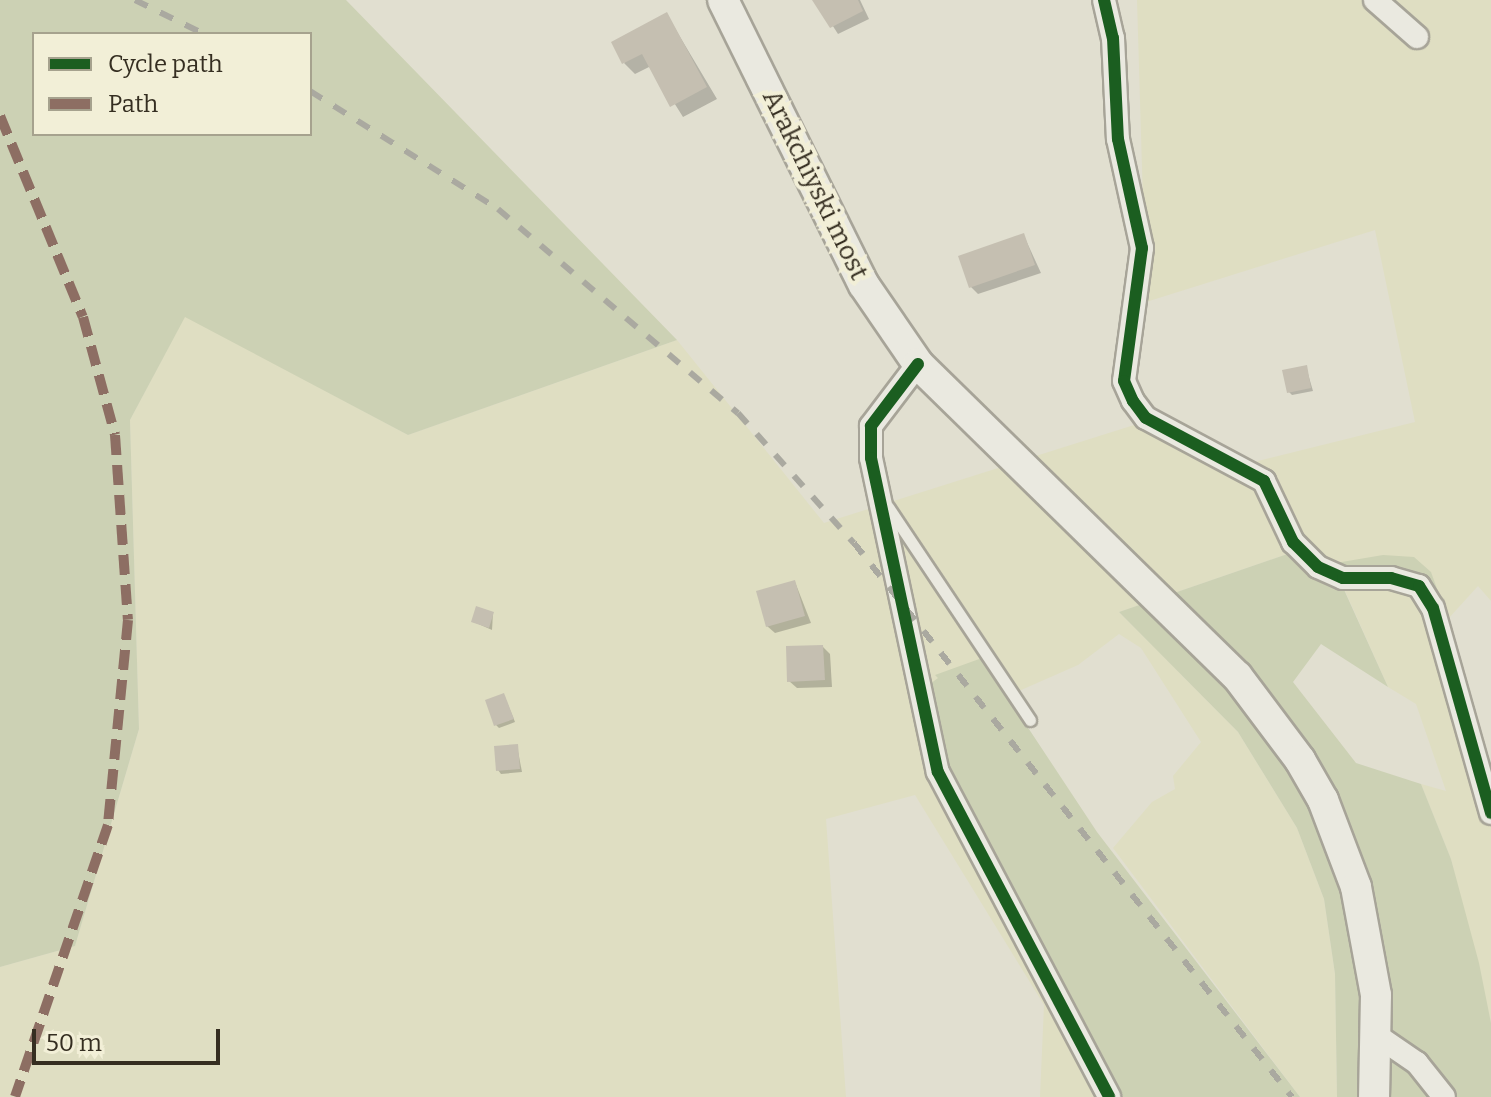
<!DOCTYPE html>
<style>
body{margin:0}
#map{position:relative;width:1491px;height:1097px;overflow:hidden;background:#e1dfd0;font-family:Bitter,serif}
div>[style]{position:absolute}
.farmland>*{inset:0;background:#dfdec2}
.green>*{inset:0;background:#ccd1b4}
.shadow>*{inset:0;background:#0003}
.building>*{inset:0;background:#c5bfb1}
.roads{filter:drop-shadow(2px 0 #a7a498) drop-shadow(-2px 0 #a7a498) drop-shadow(0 2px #a7a498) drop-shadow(0 -2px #a7a498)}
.service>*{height:11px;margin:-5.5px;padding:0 5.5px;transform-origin:5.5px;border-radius:5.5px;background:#eae9e0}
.minor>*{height:22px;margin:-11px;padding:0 11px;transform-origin:11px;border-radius:11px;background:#eae9e0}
.secondary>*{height:30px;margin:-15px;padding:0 15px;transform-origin:15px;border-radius:15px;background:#eae9e0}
.rail>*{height:6px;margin-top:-3px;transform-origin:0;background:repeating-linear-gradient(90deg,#aaa9a0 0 14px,transparent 0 28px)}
.quiet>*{height:10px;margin-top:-5px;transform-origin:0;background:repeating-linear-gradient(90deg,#8d6e63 0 20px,transparent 0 30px)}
.cycleway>*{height:12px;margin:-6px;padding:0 6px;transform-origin:6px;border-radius:6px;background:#1b5e20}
span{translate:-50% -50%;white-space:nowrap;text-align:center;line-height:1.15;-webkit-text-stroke:8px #f2efd7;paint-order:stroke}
.street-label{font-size:26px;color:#352e21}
.legend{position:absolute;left:32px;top:32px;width:280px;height:104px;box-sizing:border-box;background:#f2efd7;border:2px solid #a6a28e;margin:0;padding:10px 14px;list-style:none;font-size:24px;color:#352e21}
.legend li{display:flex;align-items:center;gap:16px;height:40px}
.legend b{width:40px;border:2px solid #a6a28e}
.scale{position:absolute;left:32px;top:1029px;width:188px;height:36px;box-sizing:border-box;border:4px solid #352e21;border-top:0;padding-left:10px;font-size:24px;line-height:28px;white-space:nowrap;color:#352e21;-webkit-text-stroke:6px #f2efd7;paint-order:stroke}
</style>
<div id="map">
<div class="farmland">
<i style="clip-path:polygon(1137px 0,1491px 0,1491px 601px,1478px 586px,1448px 619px,1431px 573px,1317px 566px,1302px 549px,1119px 612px,1238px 732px,1297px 828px,1324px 899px,1335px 974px,1337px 1097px,1300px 1097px,1113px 848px,1152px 802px,1175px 789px,1173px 776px,1201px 742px,1141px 648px,1119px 634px,1078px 665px,1012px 694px,1022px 709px,1016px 714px,982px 659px,939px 678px,1108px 1097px,1040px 1097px,1044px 1005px,915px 795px,826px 819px,846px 1097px,0 1097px,0 967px,75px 946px,139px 729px,130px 420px,185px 316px,408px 435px,677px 340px,824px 523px,1150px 420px,1242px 465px,1415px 422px,1375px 230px,1146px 302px)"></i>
<i style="clip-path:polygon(1341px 582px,1419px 592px,1491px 811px,1491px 1023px,1451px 859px,1421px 784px,1446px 791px,1416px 704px,1388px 687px)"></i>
</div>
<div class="green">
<i style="clip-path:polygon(evenodd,0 0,346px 0,677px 340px,408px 435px,185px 317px,130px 420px,139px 729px,75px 946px,0 967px,0 0,34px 34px,310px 34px,310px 134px,34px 134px,34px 34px)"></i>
<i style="clip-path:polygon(1302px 549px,1318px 566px,1383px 555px,1414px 557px,1431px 572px,1448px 619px,1491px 778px,1419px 592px,1341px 583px,1388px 687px,1321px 644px,1293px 682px,1356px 763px,1421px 784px,1451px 859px,1479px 963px,1491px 1023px,1491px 1097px,1337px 1097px,1335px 974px,1324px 899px,1297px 828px,1238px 732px,1119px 612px)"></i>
<i style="clip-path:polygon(982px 658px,1097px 832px,1300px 1097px,1108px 1097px,948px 794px,922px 690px,938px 678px,935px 675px)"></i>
</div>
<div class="shadow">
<i style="clip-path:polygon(816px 0,860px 0,869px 19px,838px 34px)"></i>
<i style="clip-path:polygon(667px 15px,717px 99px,683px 117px,651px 66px,635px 74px,624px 63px)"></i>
<i style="clip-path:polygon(1024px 236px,1041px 273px,978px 294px,971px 287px)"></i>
<i style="clip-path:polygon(1306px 367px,1313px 391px,1292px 395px,1289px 392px)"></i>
<i style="clip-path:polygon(795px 582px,811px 623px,775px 633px,767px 626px)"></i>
<i style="clip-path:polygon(493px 613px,492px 630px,474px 622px)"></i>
<i style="clip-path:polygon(823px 647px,830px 654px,832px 687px,797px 688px,789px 681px)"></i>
<i style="clip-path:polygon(504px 695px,515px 722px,499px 728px,496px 725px)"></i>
<i style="clip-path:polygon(517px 746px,522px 772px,501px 774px,498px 770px)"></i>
</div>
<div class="building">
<i style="clip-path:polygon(812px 0,858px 0,863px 11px,830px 28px)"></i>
<i style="clip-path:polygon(667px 12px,707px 87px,670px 107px,642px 54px,622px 64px,611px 42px)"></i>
<i style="clip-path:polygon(1024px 233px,1035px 265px,969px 288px,958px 256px)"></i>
<i style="clip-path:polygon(1307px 365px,1311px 388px,1287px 393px,1282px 370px)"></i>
<i style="clip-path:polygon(795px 580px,805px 616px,766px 627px,756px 591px)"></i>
<i style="clip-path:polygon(476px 606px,494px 612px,489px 628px,471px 622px)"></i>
<i style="clip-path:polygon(823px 645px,825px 680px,787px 682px,786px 646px)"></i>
<i style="clip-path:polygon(504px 693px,514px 719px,494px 726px,485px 700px)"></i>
<i style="clip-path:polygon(518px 744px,520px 769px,496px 771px,494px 746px)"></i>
</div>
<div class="roads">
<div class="service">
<i style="left:888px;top:507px;width:256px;rotate:56.3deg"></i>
</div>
<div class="minor">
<i style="left:1104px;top:0;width:39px;rotate:77deg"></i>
<i style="left:1113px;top:38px;width:101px;rotate:87.2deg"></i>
<i style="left:1118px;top:139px;width:112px;rotate:77.6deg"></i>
<i style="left:1142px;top:248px;width:134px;rotate:97.7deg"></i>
<i style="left:1124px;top:381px;width:22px;rotate:66deg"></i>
<i style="left:1133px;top:401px;width:21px;rotate:53deg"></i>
<i style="left:1146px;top:418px;width:134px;rotate:28.1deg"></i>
<i style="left:1264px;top:481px;width:68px;rotate:64.6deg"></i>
<i style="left:1293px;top:542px;width:35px;rotate:45deg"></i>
<i style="left:1318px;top:567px;width:27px;rotate:24deg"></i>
<i style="left:1343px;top:578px;width:48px"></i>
<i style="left:1391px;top:578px;width:29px;rotate:16deg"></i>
<i style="left:1419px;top:586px;width:26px;rotate:58deg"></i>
<i style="left:1433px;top:608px;width:213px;rotate:74.2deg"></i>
<i style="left:1375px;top:0;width:56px;rotate:41.4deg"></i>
<i style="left:918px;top:364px;width:78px;rotate:127.2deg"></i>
<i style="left:871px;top:426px;width:32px;rotate:90deg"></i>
<i style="left:871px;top:458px;width:321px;rotate:78deg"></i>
<i style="left:938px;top:772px;width:367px;rotate:62.2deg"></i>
<i style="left:1379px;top:1037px;width:46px;rotate:34.4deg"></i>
<i style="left:1417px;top:1063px;width:43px;rotate:51.5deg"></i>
</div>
<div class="secondary">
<i style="left:723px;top:0;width:318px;rotate:63.7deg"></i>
<i style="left:864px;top:285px;width:96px;rotate:55.6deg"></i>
<i style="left:918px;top:364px;width:446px;rotate:44.4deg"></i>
<i style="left:1237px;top:676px;width:105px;rotate:53.1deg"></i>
<i style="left:1300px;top:760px;width:46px;rotate:60.1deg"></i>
<i style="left:1323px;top:800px;width:93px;rotate:69.2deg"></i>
<i style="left:1356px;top:887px;width:110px;rotate:79.5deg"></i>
<i style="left:1376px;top:995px;width:102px;rotate:91.1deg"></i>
</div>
</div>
<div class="rail">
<i style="left:135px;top:0;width:77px;rotate:26.2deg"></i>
<i style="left:310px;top:91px;width:222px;rotate:32.1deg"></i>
<i style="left:498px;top:209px;width:315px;rotate:40.4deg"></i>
<i style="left:738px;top:413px;width:174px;rotate:48.3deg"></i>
<i style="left:854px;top:543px;width:706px;rotate:51.67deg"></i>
</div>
<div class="quiet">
<i style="left:0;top:116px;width:217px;rotate:67.6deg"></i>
<i style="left:83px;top:317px;width:122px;rotate:74.8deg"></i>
<i style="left:115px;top:435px;width:185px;rotate:86deg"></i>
<i style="left:128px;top:620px;width:206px;rotate:95.6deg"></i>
<i style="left:108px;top:825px;width:287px;rotate:108.9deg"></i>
</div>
<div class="cycleway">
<i style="left:1104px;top:0;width:39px;rotate:77deg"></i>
<i style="left:1113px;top:38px;width:101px;rotate:87.2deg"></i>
<i style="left:1118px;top:139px;width:112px;rotate:77.6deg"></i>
<i style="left:1142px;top:248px;width:134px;rotate:97.7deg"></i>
<i style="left:1124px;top:381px;width:22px;rotate:66deg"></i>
<i style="left:1133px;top:401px;width:21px;rotate:53deg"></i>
<i style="left:1146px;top:418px;width:134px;rotate:28.1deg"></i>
<i style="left:1264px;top:481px;width:68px;rotate:64.6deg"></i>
<i style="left:1293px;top:542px;width:35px;rotate:45deg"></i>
<i style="left:1318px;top:567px;width:27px;rotate:24deg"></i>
<i style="left:1343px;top:578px;width:48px"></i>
<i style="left:1391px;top:578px;width:29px;rotate:16deg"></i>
<i style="left:1419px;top:586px;width:26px;rotate:58deg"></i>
<i style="left:1433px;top:608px;width:213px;rotate:74.2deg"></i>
<i style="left:918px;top:364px;width:78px;rotate:127.2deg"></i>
<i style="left:871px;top:426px;width:32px;rotate:90deg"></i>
<i style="left:871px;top:458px;width:321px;rotate:78deg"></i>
<i style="left:938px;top:772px;width:367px;rotate:62.2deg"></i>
</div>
<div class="street-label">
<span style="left:815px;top:185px;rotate:64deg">Arakchiyski most</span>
</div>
<ul class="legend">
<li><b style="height:10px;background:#1b5e20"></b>Cycle path</li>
<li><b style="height:10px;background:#8d6e63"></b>Path</li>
</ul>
<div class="scale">50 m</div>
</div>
